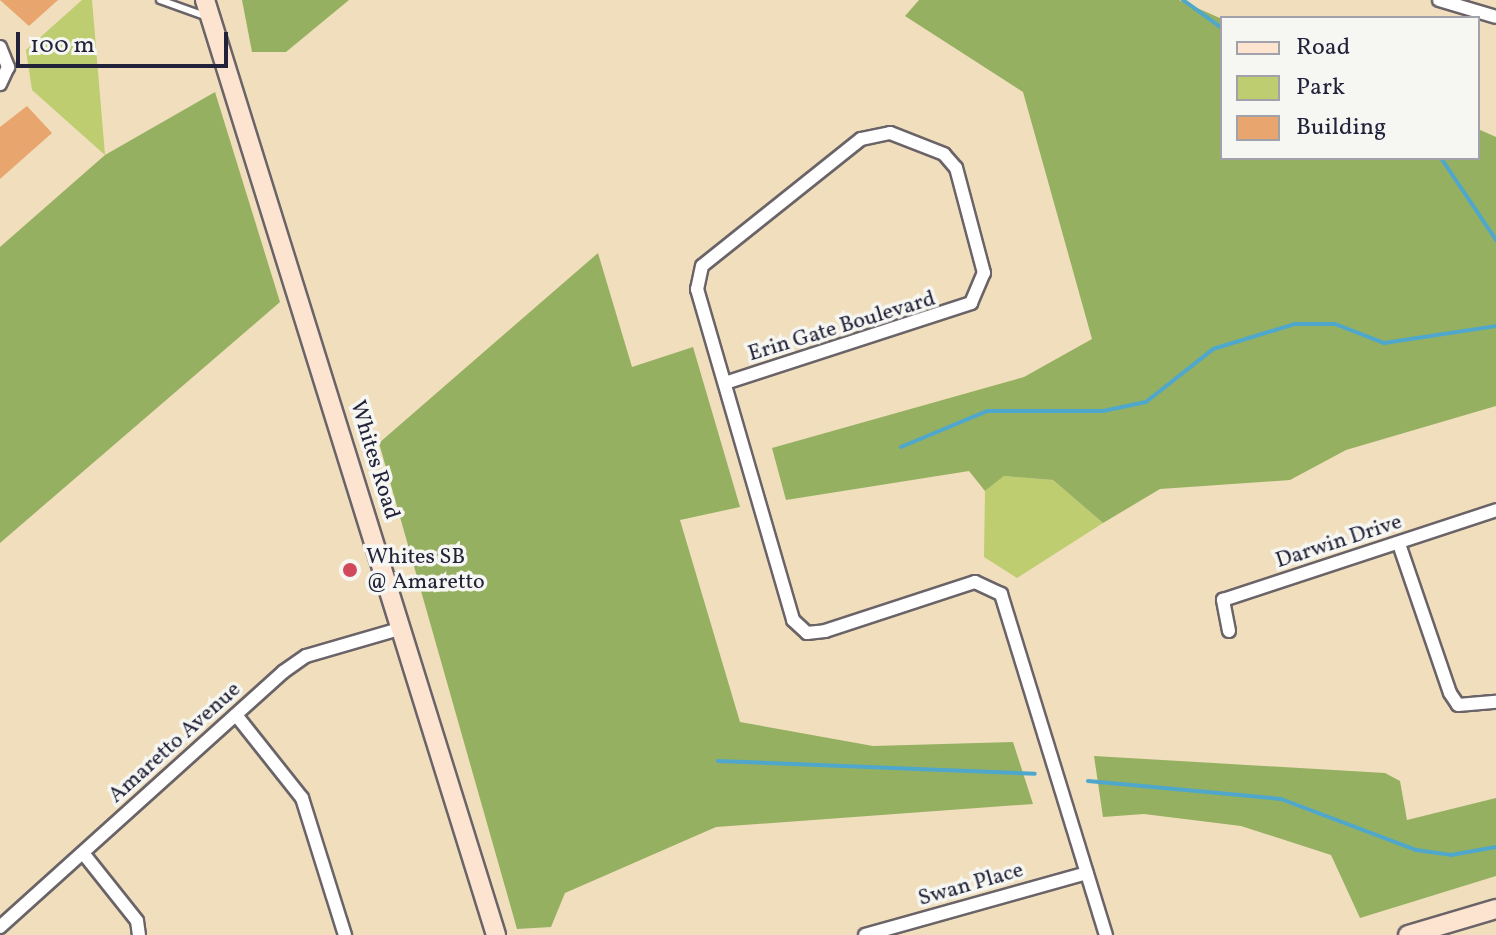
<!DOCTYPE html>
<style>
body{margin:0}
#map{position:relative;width:1496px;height:935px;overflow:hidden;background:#f0debd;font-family:Vollkorn,serif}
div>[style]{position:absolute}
.green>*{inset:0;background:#bdcd6f}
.forest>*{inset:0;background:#96b062}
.stream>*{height:4px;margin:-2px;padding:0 2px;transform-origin:2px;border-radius:2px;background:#4fa7cc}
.building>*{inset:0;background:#e8a66e}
.roads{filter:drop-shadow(2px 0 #6a6468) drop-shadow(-2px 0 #6a6468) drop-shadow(0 2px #6a6468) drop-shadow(0 -2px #6a6468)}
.lane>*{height:6px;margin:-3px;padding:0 3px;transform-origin:3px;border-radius:3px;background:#fff}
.street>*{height:12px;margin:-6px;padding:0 6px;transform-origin:6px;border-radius:6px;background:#fff}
.secondary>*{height:18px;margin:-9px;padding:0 9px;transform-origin:9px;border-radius:9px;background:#fde4d0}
.dots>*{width:22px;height:22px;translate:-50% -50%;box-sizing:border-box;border:4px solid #f6f6f2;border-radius:50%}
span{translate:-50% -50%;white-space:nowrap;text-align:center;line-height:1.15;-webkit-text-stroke:7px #f6f6f2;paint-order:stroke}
.street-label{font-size:22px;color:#22223b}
.poi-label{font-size:22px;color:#22223b}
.left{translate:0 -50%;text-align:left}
.legend{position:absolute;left:1220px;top:16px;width:260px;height:144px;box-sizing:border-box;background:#f6f6f2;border:2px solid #a1a1a9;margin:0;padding:10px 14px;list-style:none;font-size:24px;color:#22223b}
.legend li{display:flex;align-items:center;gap:16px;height:40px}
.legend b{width:40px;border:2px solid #a1a1a9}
.scale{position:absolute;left:16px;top:32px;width:212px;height:36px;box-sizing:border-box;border:4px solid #22223b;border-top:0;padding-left:10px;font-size:24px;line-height:28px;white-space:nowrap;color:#22223b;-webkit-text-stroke:6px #f6f6f2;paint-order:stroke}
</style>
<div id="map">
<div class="green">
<i style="clip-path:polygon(82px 0,92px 0,105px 155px,32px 90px,26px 50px)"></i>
<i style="clip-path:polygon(1004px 476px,1053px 480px,1103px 523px,1017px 578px,984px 557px,985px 491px)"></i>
</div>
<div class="forest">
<i style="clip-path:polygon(242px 0,349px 0,286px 52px,252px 52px)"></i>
<i style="clip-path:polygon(919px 0,1179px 0,1222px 19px,1222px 158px,1478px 158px,1478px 129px,1496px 137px,1496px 406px,1346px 450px,1290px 480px,1160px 489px,1103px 523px,1053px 480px,1004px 476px,985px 491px,969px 471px,786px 500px,772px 448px,1024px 377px,1092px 339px,1023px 92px,905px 16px)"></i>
<i style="clip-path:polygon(215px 92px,280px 302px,0 543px,0 247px,105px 155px)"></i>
<i style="clip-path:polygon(598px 253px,632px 367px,693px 347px,740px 507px,680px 520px,740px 722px,873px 746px,1013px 742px,1033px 804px,716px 827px,565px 893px,551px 927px,517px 929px,379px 443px)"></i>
<i style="clip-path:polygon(1094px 756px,1385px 773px,1400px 781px,1407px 820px,1496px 798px,1496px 876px,1360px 918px,1331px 855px,1241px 826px,1144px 814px,1103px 817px)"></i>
</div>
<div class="stream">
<i style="left:1183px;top:0;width:48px;rotate:35.7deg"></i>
<i style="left:1441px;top:158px;width:99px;rotate:56.1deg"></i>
<i style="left:901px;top:447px;width:93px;rotate:-22.7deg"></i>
<i style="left:987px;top:411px;width:116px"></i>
<i style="left:1103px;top:411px;width:44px;rotate:-11.8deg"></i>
<i style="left:1146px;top:402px;width:85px;rotate:-38.3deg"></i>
<i style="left:1213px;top:349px;width:86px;rotate:-17deg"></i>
<i style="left:1295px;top:324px;width:40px"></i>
<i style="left:1335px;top:324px;width:53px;rotate:21.2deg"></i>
<i style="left:1384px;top:343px;width:113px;rotate:-8.6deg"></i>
<i style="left:718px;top:761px;width:317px;rotate:2.3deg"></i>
<i style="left:1088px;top:781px;width:194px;rotate:5.3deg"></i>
<i style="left:1281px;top:799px;width:144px;rotate:20.7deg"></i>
<i style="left:1416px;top:850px;width:35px;rotate:8deg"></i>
<i style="left:1451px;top:855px;width:46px;rotate:-10.1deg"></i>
</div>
<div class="building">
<i style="clip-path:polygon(0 0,58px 0,29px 26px)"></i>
<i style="clip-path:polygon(27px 106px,52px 133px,0 179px,0 127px)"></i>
</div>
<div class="roads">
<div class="lane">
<i style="left:160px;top:0;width:48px;rotate:19.6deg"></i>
</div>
<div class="street">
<i style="left:1439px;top:0;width:59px;rotate:16.6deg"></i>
<i style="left:0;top:47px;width:22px;rotate:68deg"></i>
<i style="left:8px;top:67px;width:19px;rotate:115deg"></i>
<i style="left:725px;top:383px;width:259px;rotate:-18deg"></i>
<i style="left:971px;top:303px;width:33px;rotate:-67deg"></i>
<i style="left:984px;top:273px;width:109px;rotate:-104.9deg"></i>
<i style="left:956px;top:168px;width:18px;rotate:-131deg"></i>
<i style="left:944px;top:154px;width:58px;rotate:-158.7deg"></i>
<i style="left:890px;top:133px;width:30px;rotate:168deg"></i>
<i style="left:861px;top:139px;width:203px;rotate:141.4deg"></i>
<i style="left:702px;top:266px;width:24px;rotate:102deg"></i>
<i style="left:697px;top:289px;width:345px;rotate:73.8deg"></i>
<i style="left:793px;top:620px;width:19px;rotate:43deg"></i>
<i style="left:807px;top:633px;width:18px;rotate:-6deg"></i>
<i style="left:825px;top:631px;width:158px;rotate:-18.1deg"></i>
<i style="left:975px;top:582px;width:29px;rotate:25deg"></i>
<i style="left:1001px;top:594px;width:357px;rotate:72.9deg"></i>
<i style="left:1399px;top:544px;width:157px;rotate:71.1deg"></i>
<i style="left:1450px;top:693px;width:14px;rotate:56deg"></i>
<i style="left:1458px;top:705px;width:38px;rotate:-5deg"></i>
<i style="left:1229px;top:631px;width:32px;rotate:-101deg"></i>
<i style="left:1223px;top:600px;width:287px;rotate:-18.2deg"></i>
<i style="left:236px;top:715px;width:106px;rotate:51.5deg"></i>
<i style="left:302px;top:798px;width:144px;rotate:72.6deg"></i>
<i style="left:83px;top:853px;width:87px;rotate:51.5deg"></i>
<i style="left:137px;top:921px;width:14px;rotate:82deg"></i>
<i style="left:0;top:927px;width:381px;rotate:-42deg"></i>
<i style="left:283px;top:672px;width:28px;rotate:-35deg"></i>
<i style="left:306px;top:656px;width:97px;rotate:-16.2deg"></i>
<i style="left:865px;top:935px;width:230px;rotate:-15.6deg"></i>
</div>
<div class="secondary">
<i style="left:205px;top:0;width:979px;rotate:72.71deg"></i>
<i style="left:1408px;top:935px;width:92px;rotate:-16.5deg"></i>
</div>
</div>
<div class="dots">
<i style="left:350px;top:570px;background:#d1495b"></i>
</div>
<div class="street-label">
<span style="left:842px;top:327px;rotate:-17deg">Erin Gate Boulevard</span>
<span style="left:374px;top:460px;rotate:73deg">Whites Road</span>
<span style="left:1339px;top:542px;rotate:-18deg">Darwin Drive</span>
<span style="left:175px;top:743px;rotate:-42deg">Amaretto Avenue</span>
<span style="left:971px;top:885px;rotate:-16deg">Swan Place</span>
</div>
<div class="poi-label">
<span class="left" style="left:366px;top:570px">Whites SB<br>@ Amaretto</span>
</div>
<ul class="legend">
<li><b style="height:10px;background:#fde4d0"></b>Road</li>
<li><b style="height:22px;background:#bdcd6f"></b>Park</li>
<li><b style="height:22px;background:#e8a66e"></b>Building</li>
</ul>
<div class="scale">100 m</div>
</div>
